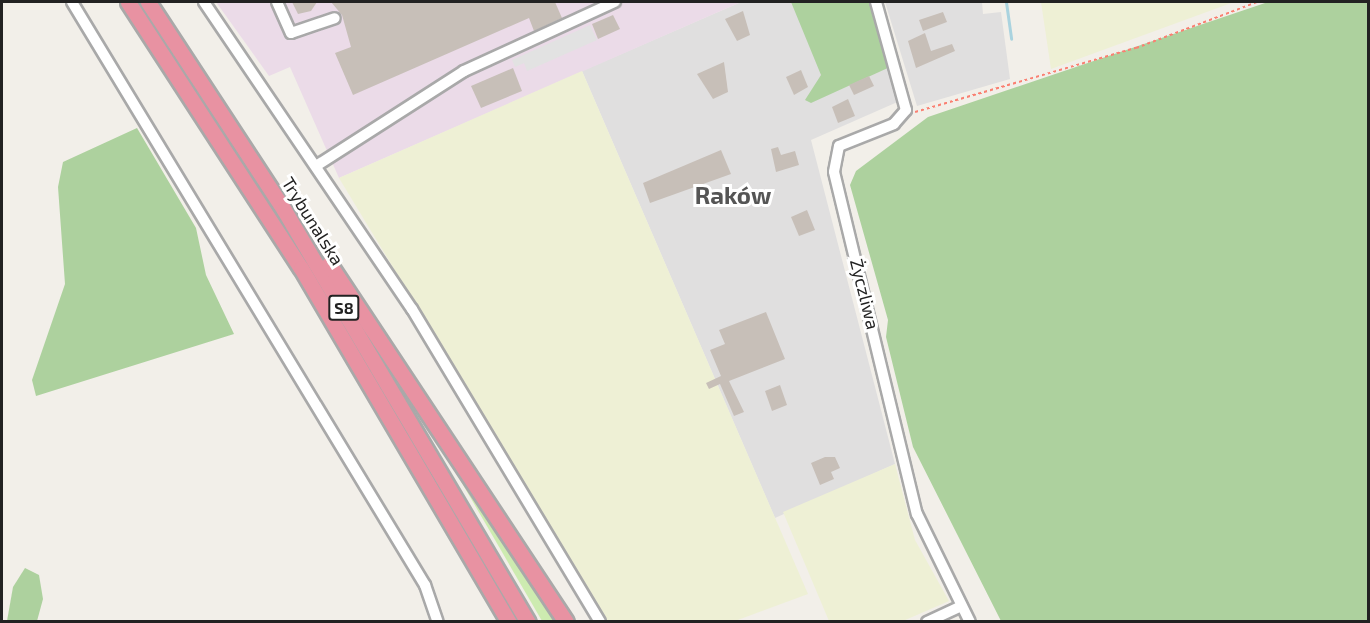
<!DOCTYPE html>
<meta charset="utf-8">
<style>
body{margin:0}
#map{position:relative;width:1370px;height:623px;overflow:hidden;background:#f2efe9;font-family:"Exo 2",sans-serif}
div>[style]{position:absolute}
.residential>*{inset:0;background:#e0dfdf}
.industrial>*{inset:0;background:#ebdbe8}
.farmland>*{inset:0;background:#eef0d5}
.grass>*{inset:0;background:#cdebb0}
.forest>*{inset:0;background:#add19e}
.parking>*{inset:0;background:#e2e2e2}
.stream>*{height:3px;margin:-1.5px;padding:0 1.5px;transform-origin:1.5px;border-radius:1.5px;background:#aad3df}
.building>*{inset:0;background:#c7bfb8}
.path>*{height:1.5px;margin-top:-0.75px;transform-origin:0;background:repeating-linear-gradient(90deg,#fa8072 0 3px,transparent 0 6px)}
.roads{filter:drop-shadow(2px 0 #a9a9a9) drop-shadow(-2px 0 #a9a9a9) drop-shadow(0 2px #a9a9a9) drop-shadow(0 -2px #a9a9a9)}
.minor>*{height:10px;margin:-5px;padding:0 5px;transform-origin:5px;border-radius:5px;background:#fff}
.highway>*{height:15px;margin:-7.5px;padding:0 7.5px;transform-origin:7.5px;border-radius:7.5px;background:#e892a2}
span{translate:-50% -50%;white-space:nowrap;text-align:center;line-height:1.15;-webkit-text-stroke:6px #fff;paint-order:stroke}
.shield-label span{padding:2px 4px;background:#fff;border:2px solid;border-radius:4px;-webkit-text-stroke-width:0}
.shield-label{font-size:16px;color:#222;font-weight:700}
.street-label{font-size:18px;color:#222}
.district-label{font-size:24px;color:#555;font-weight:700}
.frame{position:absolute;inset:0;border:3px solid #222;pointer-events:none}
</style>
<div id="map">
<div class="residential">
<i style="clip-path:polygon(741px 2px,869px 2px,902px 100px,811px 140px,895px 464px,775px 518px,582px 71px)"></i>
<i style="clip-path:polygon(885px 2px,982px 2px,983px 14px,1001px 12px,1010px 79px,917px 106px)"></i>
</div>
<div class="industrial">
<i style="clip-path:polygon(216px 2px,741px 2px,339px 178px,290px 67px,269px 76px)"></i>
</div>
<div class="farmland">
<i style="clip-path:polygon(1041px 2px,1234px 2px,1051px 69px)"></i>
<i style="clip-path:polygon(582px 71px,808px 594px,735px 621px,607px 621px,339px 178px)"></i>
<i style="clip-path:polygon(895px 464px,915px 540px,949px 601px,903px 621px,829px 621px,783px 512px)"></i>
</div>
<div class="grass">
<i style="clip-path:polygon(437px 440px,559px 621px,542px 621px)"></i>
</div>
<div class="forest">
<i style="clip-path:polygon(791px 2px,869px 2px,890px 67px,811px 103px,805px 100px,821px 75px)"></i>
<i style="clip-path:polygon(1268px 2px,1368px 2px,1368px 621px,1001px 621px,913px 447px,886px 337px,888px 320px,850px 185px,856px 171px,928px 117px)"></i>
<i style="clip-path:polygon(137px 128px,196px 228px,206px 275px,234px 334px,36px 396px,32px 380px,65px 284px,58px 187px,63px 162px)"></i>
<i style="clip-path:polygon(25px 568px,39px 575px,43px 599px,37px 621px,7px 621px,13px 587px)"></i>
</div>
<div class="parking">
<i style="clip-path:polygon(590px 25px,597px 40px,527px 71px,524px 63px,515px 67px,512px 60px)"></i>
</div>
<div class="stream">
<i style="left:1006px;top:2px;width:37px;rotate:82deg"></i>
</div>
<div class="building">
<i style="clip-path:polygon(292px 2px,317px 2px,311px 11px,298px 14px)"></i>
<i style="clip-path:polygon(331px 2px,555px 2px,562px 18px,534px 31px,529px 18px,353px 95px,335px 53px,351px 47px,342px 15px)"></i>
<i style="clip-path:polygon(743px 11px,750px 35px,737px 41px,725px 19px)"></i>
<i style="clip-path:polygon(943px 12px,947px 22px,923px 31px,919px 20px)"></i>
<i style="clip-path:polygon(613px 15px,620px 29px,598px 39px,592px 24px)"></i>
<i style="clip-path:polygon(925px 33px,931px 51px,952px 44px,955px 51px,916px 68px,908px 41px)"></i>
<i style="clip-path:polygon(724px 62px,728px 92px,713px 99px,697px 74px)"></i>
<i style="clip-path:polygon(513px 68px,522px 91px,481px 108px,471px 86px)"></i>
<i style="clip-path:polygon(801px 70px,808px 87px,794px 95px,786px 77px)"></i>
<i style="clip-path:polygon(869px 76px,874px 86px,854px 95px,849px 85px)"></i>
<i style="clip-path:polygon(848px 99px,855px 116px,838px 123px,832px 107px)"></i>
<i style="clip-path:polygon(778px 147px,781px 155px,795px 151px,799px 165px,776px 172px,771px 149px)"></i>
<i style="clip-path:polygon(721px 150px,731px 174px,650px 203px,643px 183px)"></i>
<i style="clip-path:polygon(807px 210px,815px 230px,799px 236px,791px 217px)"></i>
<i style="clip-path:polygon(766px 312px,785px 359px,729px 381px,744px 412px,734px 416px,720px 384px,709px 389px,706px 383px,721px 376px,710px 350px,725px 344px,719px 330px)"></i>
<i style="clip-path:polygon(780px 385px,787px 405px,772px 411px,765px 391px)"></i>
<i style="clip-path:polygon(825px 457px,835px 457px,840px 468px,831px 472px,834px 479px,820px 485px,811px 463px)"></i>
</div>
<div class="path">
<i style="left:915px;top:112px;width:230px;rotate:-16.2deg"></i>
<i style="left:1136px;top:48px;width:129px;rotate:-20.8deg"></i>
</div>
<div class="roads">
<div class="minor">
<i style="left:72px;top:2px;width:682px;rotate:58.81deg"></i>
<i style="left:425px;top:585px;width:39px;rotate:71deg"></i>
<i style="left:204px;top:2px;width:371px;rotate:55.9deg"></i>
<i style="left:412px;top:309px;width:365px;rotate:59deg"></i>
<i style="left:277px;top:2px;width:34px;rotate:66deg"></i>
<i style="left:291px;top:33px;width:46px;rotate:-18.8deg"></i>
<i style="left:876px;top:2px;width:112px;rotate:74.5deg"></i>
<i style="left:906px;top:110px;width:18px;rotate:131deg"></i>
<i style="left:894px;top:124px;width:59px;rotate:158.2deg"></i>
<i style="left:839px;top:146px;width:26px;rotate:101deg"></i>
<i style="left:834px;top:172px;width:352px;rotate:76.4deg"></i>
<i style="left:917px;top:514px;width:120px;rotate:63.9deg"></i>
<i style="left:316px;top:166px;width:176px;rotate:-32.7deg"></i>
<i style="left:464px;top:71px;width:166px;rotate:-24.6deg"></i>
<i style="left:927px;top:622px;width:38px;rotate:-25deg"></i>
</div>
<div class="highway">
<i style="left:128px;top:2px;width:317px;rotate:57deg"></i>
<i style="left:301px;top:268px;width:411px;rotate:59.6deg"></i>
<i style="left:148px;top:2px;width:249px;rotate:56.8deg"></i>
<i style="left:284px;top:210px;width:479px;rotate:59.4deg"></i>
<i style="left:329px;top:264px;width:429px;rotate:56.5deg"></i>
</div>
</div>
<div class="shield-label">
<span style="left:344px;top:308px">S8</span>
</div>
<div class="street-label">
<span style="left:313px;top:221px;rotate:58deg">Trybunalska</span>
<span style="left:865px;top:294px;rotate:76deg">Życzliwa</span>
</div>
<div class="district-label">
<span style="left:733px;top:195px">Raków</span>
</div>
<div class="frame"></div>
</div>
